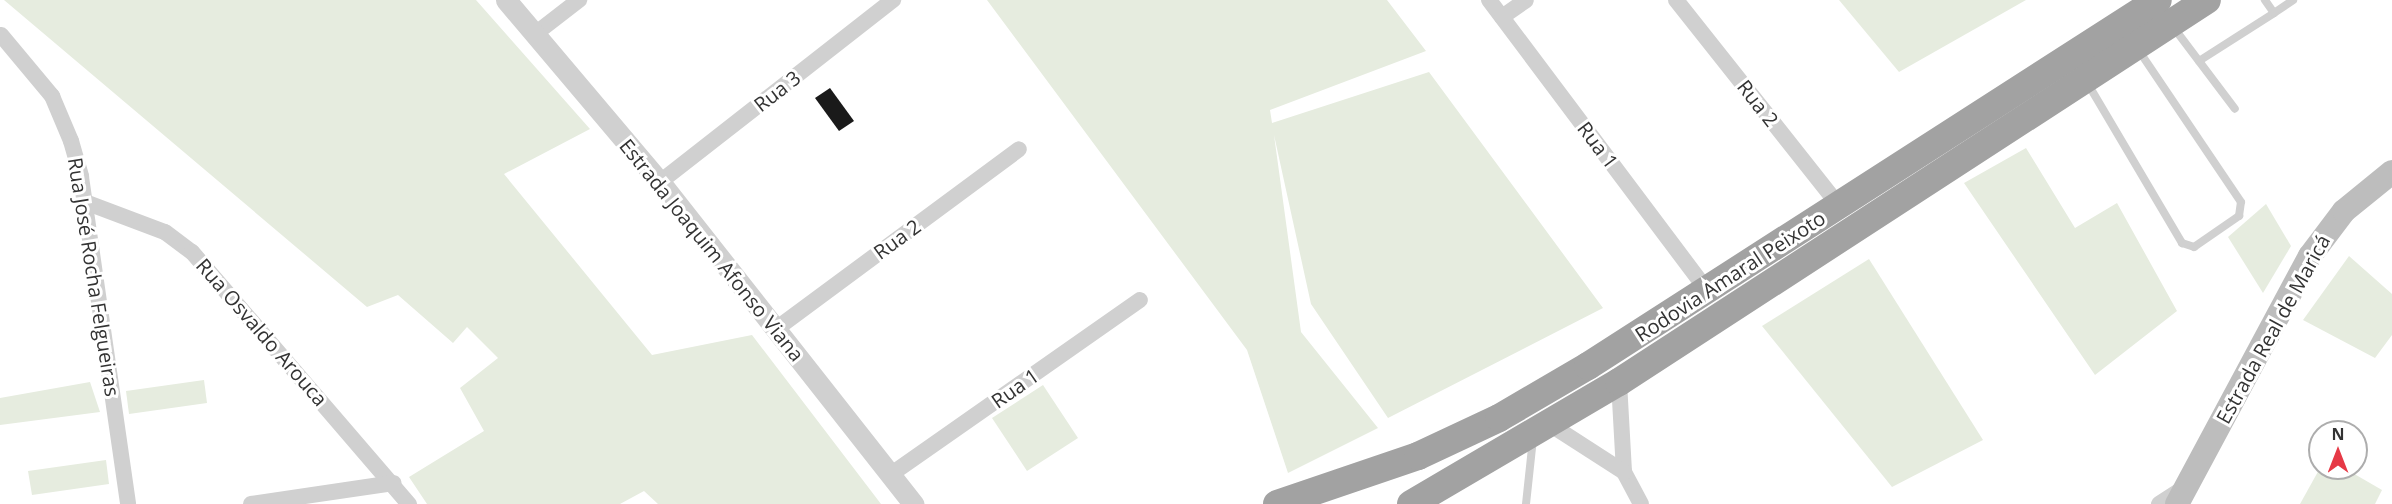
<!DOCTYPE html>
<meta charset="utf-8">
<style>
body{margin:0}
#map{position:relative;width:2392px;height:504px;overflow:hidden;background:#fff;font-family:"Open Sans",sans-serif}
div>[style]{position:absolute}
.green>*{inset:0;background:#e6ecdf}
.building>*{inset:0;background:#1a1a1a}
.service>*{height:8px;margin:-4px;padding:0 4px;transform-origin:4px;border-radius:4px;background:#d0d0d0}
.minor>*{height:16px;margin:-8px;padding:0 8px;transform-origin:8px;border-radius:8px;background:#d0d0d0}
.tertiary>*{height:21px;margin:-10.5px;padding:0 10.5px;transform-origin:10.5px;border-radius:10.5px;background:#d0d0d0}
.secondary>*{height:24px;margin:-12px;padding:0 12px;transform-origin:12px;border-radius:12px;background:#bdbdbd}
.trunk>*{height:28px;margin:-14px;padding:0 14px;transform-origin:14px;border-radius:14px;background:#a2a2a2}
span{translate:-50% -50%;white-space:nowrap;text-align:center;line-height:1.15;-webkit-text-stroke:6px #fff;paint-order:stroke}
.street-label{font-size:20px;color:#333}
.north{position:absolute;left:2308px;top:420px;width:60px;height:60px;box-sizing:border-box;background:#fff;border:2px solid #adadad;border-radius:50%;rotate:0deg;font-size:16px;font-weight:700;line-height:24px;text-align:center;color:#333}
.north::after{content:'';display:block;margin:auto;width:21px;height:27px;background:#e63946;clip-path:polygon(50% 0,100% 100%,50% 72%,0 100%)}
</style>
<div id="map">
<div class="green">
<i style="clip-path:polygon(4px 0,476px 0,590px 129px,504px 174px,652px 355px,752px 335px,881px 504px,658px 504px,644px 491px,620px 504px,427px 504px,409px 477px,484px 431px,460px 388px,498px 358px,467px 327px,453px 343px,398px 295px,367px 307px)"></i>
<i style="clip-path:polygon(987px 0,1387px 0,1426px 51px,1270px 110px,1272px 123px,1429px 72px,1603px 308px,1388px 418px,1311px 304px,1274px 135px,1301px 332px,1378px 428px,1288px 473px,1247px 350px)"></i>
<i style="clip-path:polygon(1839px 0,2026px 0,1899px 72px)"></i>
<i style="clip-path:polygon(2026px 148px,2075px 228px,2117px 203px,2177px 311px,2095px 375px,1964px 183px)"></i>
<i style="clip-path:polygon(2266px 204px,2291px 246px,2263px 293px,2228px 237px)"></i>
<i style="clip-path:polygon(2349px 256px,2392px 294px,2392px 335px,2375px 358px,2303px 320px)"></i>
<i style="clip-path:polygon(1869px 259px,1983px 440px,1892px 487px,1762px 326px)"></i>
<i style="clip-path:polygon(204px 380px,207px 403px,129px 414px,126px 391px)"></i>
<i style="clip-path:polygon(90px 382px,100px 412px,0 425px,0 398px)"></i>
<i style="clip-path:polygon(1043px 385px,1078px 438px,1027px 471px,992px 418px)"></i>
<i style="clip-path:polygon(106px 460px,109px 484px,32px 495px,28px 471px)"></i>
<i style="clip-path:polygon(2320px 468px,2344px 468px,2382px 490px,2375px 504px,2300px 504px)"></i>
</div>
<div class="building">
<i style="clip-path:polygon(830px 88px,854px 121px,839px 131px,815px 98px)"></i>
</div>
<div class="service">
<i style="left:2274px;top:13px;width:23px;rotate:-34deg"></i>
<i style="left:2174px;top:28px;width:101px;rotate:53deg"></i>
<i style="left:2199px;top:61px;width:89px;rotate:-32.6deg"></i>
<i style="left:2274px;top:13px;width:16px;rotate:-125deg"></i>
<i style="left:2088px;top:84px;width:185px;rotate:59.4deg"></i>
<i style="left:2182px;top:243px;width:13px;rotate:18deg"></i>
<i style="left:2194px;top:247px;width:55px;rotate:-34.6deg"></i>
<i style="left:2239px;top:216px;width:14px;rotate:-82deg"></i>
<i style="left:2241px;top:202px;width:182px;rotate:-124deg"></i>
<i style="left:1526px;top:504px;width:65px;rotate:-83.9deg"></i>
</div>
<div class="minor">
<i style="left:1489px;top:0;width:363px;rotate:53.1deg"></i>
<i style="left:1676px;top:0;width:263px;rotate:51.6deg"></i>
<i style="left:1502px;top:17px;width:29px;rotate:-35deg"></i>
<i style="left:535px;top:34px;width:56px;rotate:-37.7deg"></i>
<i style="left:1px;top:35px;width:80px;rotate:50.1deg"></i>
<i style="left:52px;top:96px;width:49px;rotate:67.1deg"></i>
<i style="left:71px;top:141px;width:37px;rotate:74deg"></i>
<i style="left:81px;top:177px;width:330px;rotate:81.8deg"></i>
<i style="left:660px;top:182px;width:296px;rotate:-38deg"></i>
<i style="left:85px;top:202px;width:85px;rotate:20.6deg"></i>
<i style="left:165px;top:232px;width:34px;rotate:37deg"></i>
<i style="left:192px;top:252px;width:333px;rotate:49.3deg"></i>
<i style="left:776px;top:329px;width:302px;rotate:-36.5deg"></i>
<i style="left:1619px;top:382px;width:90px;rotate:86.8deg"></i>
<i style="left:1624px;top:472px;width:36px;rotate:62deg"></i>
<i style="left:1551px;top:425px;width:87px;rotate:32.8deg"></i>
<i style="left:890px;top:475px;width:305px;rotate:-35deg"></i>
<i style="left:251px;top:504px;width:144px;rotate:-8.4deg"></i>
<i style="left:2159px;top:504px;width:30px;rotate:-33deg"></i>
</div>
<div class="tertiary">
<i style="left:506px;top:0;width:238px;rotate:49.8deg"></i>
<i style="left:660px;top:182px;width:410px;rotate:51.8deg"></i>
</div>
<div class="secondary">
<i style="left:2177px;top:504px;width:281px;rotate:-61.8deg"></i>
<i style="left:2310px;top:256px;width:56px;rotate:-52.9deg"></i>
<i style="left:2344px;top:211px;width:62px;rotate:-39.1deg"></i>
</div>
<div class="trunk">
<i style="left:1277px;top:504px;width:149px;rotate:-18.8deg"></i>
<i style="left:1418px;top:456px;width:89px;rotate:-25.1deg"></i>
<i style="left:1499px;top:418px;width:103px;rotate:-30.3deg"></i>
<i style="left:1588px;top:366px;width:677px;rotate:-32.7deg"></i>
<i style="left:1411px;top:504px;width:241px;rotate:-30.4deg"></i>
<i style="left:1619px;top:382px;width:701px;rotate:-33.01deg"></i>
</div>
<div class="street-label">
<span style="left:777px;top:91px;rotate:-38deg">Rua 3</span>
<span style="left:1758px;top:103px;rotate:52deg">Rua 2</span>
<span style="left:1598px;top:145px;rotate:53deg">Rua 1</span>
<span style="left:897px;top:239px;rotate:-36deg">Rua 2</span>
<span style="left:712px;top:250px;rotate:51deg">Estrada Joaquim Afonso Viana</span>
<span style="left:1730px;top:276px;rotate:-33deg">Rodovia Amaral Peixoto</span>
<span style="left:94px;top:277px;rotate:81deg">Rua José Rocha Felgueiras</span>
<span style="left:2273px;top:329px;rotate:-61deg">Estrada Real de Maricá</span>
<span style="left:262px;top:332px;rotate:49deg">Rua Osvaldo Arouca</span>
<span style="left:1015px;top:388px;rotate:-35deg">Rua 1</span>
</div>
<div class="north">N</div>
</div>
